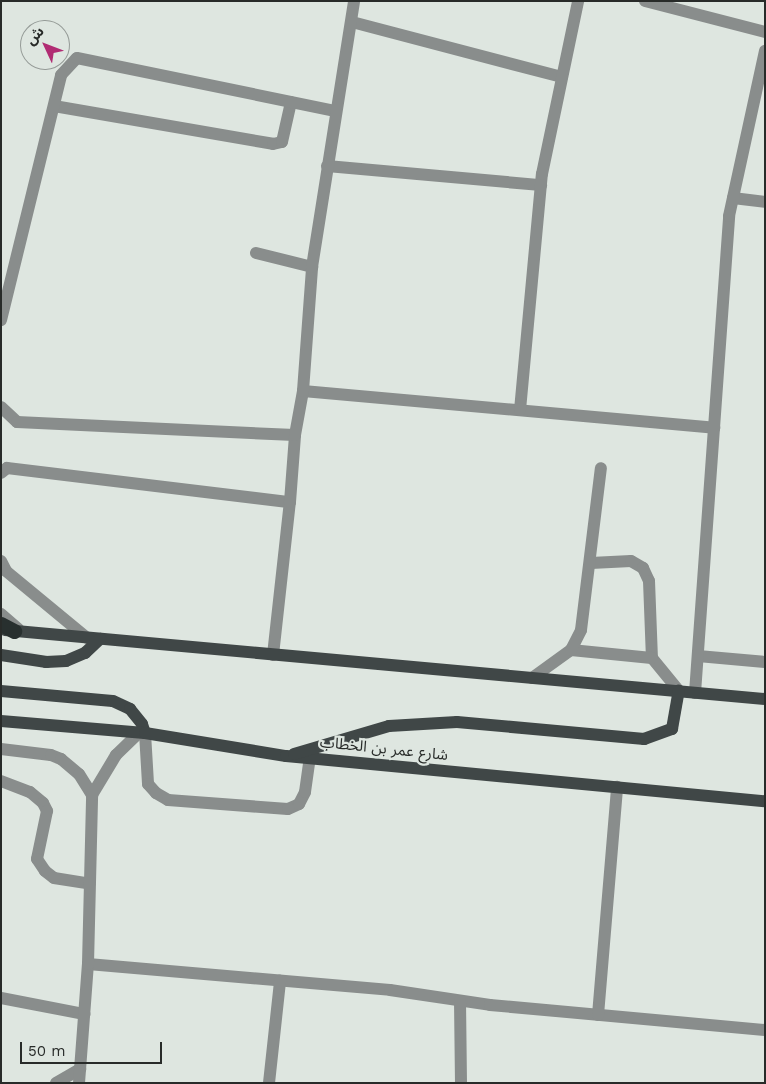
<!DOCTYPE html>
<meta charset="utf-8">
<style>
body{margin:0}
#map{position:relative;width:766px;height:1084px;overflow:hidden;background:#dee6e0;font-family:"Work Sans","Noto Sans Arabic",sans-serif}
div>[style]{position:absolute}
.minor>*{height:12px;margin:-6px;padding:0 6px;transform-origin:6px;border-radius:6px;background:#898d8c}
.major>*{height:12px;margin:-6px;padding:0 6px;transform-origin:6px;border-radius:6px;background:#404747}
.highway>*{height:15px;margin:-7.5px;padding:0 7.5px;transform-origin:7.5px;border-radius:7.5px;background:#28302f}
span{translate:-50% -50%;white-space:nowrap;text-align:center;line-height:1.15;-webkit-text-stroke:4.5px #dee6e0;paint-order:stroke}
.street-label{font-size:15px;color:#282b29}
.frame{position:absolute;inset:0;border:2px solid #282b29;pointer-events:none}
.north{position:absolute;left:20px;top:20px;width:50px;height:50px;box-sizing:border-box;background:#dee6e0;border:1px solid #959b97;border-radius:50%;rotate:313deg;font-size:14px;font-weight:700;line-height:20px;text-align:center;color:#282b29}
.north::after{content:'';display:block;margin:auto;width:18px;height:22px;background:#b12c73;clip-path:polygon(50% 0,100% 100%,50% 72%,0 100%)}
.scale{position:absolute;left:20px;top:1042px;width:142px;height:22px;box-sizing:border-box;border:2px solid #282b29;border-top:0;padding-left:6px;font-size:15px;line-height:18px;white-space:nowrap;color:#282b29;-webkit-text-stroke:4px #dee6e0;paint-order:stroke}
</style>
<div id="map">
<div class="minor">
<i style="left:645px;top:1px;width:124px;rotate:14.5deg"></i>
<i style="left:352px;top:22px;width:217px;rotate:14.7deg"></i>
<i style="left:54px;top:106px;width:222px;rotate:9.8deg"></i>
<i style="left:273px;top:144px;width:9px;rotate:-13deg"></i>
<i style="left:282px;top:142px;width:41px;rotate:-77.3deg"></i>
<i style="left:327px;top:166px;width:215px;rotate:5.1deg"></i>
<i style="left:733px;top:198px;width:32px;rotate:7deg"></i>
<i style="left:256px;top:253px;width:58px;rotate:14deg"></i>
<i style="left:1px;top:320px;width:252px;rotate:-76.2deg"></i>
<i style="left:61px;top:75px;width:23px;rotate:-47deg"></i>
<i style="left:77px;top:58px;width:264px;rotate:11.6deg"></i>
<i style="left:303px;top:391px;width:413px;rotate:5.1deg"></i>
<i style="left:1px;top:407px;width:22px;rotate:43deg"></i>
<i style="left:17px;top:422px;width:278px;rotate:2.7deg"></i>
<i style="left:520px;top:410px;width:237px;rotate:-84.7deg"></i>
<i style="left:542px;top:174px;width:177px;rotate:-78.2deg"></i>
<i style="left:1px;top:473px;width:8px;rotate:-40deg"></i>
<i style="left:7px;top:468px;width:285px;rotate:6.9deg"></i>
<i style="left:1px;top:561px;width:11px;rotate:63deg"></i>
<i style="left:6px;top:571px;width:105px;rotate:39.6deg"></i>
<i style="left:591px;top:563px;width:40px;rotate:-2.9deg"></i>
<i style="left:631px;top:561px;width:14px;rotate:30deg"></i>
<i style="left:643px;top:568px;width:14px;rotate:65deg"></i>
<i style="left:649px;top:581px;width:77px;rotate:87.8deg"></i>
<i style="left:652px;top:658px;width:43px;rotate:50.7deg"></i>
<i style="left:1px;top:614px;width:23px;rotate:41deg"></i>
<i style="left:571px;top:650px;width:81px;rotate:5.6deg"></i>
<i style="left:273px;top:655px;width:154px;rotate:-83.7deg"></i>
<i style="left:290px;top:502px;width:67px;rotate:-85.7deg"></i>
<i style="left:295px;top:435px;width:45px;rotate:-79.7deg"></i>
<i style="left:303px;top:391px;width:124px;rotate:-85.8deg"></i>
<i style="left:312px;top:267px;width:269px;rotate:-81deg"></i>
<i style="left:698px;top:656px;width:67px;rotate:5.1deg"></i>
<i style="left:532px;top:678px;width:48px;rotate:-35.7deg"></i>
<i style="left:571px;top:650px;width:22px;rotate:-63deg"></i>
<i style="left:581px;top:630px;width:163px;rotate:-83deg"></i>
<i style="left:695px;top:693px;width:478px;rotate:-85.9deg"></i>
<i style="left:729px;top:216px;width:169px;rotate:-77.7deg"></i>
<i style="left:145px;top:733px;width:51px;rotate:86.6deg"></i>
<i style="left:148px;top:784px;width:12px;rotate:48deg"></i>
<i style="left:156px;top:793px;width:14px;rotate:30deg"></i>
<i style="left:168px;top:800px;width:120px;rotate:4.3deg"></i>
<i style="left:288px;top:809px;width:12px;rotate:-24deg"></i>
<i style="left:299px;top:804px;width:13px;rotate:-63deg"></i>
<i style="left:305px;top:792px;width:34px;rotate:-82deg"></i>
<i style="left:1px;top:749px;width:50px;rotate:6.8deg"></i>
<i style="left:51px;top:755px;width:11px;rotate:22deg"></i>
<i style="left:61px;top:759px;width:23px;rotate:40deg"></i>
<i style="left:79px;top:774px;width:25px;rotate:58deg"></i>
<i style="left:1px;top:781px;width:31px;rotate:21deg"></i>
<i style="left:30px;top:792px;width:17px;rotate:40deg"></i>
<i style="left:43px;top:803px;width:9px;rotate:63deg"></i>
<i style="left:47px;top:811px;width:49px;rotate:101.8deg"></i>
<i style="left:37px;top:859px;width:14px;rotate:56deg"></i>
<i style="left:45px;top:871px;width:11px;rotate:38deg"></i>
<i style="left:54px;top:878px;width:36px;rotate:9deg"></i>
<i style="left:88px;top:964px;width:303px;rotate:4.9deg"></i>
<i style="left:390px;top:990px;width:101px;rotate:8.5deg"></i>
<i style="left:490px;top:1005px;width:276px;rotate:5.2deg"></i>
<i style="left:1px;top:998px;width:85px;rotate:10.9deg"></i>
<i style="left:460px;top:1001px;width:82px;rotate:89.3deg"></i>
<i style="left:598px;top:1015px;width:229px;rotate:-85.2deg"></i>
<i style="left:56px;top:1083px;width:28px;rotate:-30deg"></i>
<i style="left:79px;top:1083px;width:119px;rotate:-85.7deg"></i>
<i style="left:88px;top:964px;width:169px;rotate:-88.6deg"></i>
<i style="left:92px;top:795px;width:47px;rotate:-59deg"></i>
<i style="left:116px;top:755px;width:32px;rotate:-44deg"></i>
<i style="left:269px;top:1083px;width:103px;rotate:-83.8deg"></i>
</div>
<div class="major">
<i style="left:5px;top:630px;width:763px;rotate:5.19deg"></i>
<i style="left:1px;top:655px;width:46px;rotate:8.8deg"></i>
<i style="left:46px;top:662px;width:20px;rotate:-3deg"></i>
<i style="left:66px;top:661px;width:21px;rotate:-23deg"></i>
<i style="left:85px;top:653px;width:21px;rotate:-43deg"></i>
<i style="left:1px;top:691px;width:112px;rotate:5.1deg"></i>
<i style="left:113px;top:701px;width:19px;rotate:25deg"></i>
<i style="left:130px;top:709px;width:19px;rotate:51deg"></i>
<i style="left:142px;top:724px;width:9px;rotate:72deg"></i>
<i style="left:1px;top:721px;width:144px;rotate:4.8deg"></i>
<i style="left:145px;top:733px;width:143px;rotate:9.3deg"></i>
<i style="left:286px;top:756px;width:481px;rotate:5.4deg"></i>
<i style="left:294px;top:754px;width:99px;rotate:-16.4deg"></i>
<i style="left:389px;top:726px;width:68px;rotate:-3.4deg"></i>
<i style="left:457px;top:722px;width:188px;rotate:5.2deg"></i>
<i style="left:644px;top:739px;width:30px;rotate:-20deg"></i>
<i style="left:672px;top:729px;width:39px;rotate:-80deg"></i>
</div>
<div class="highway">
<i style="left:1px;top:624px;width:15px;rotate:28deg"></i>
</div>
<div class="street-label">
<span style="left:384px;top:749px;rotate:6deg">شارع عمر بن الخطاب</span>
</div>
<div class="frame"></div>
<div class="north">ش</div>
<div class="scale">50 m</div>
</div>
